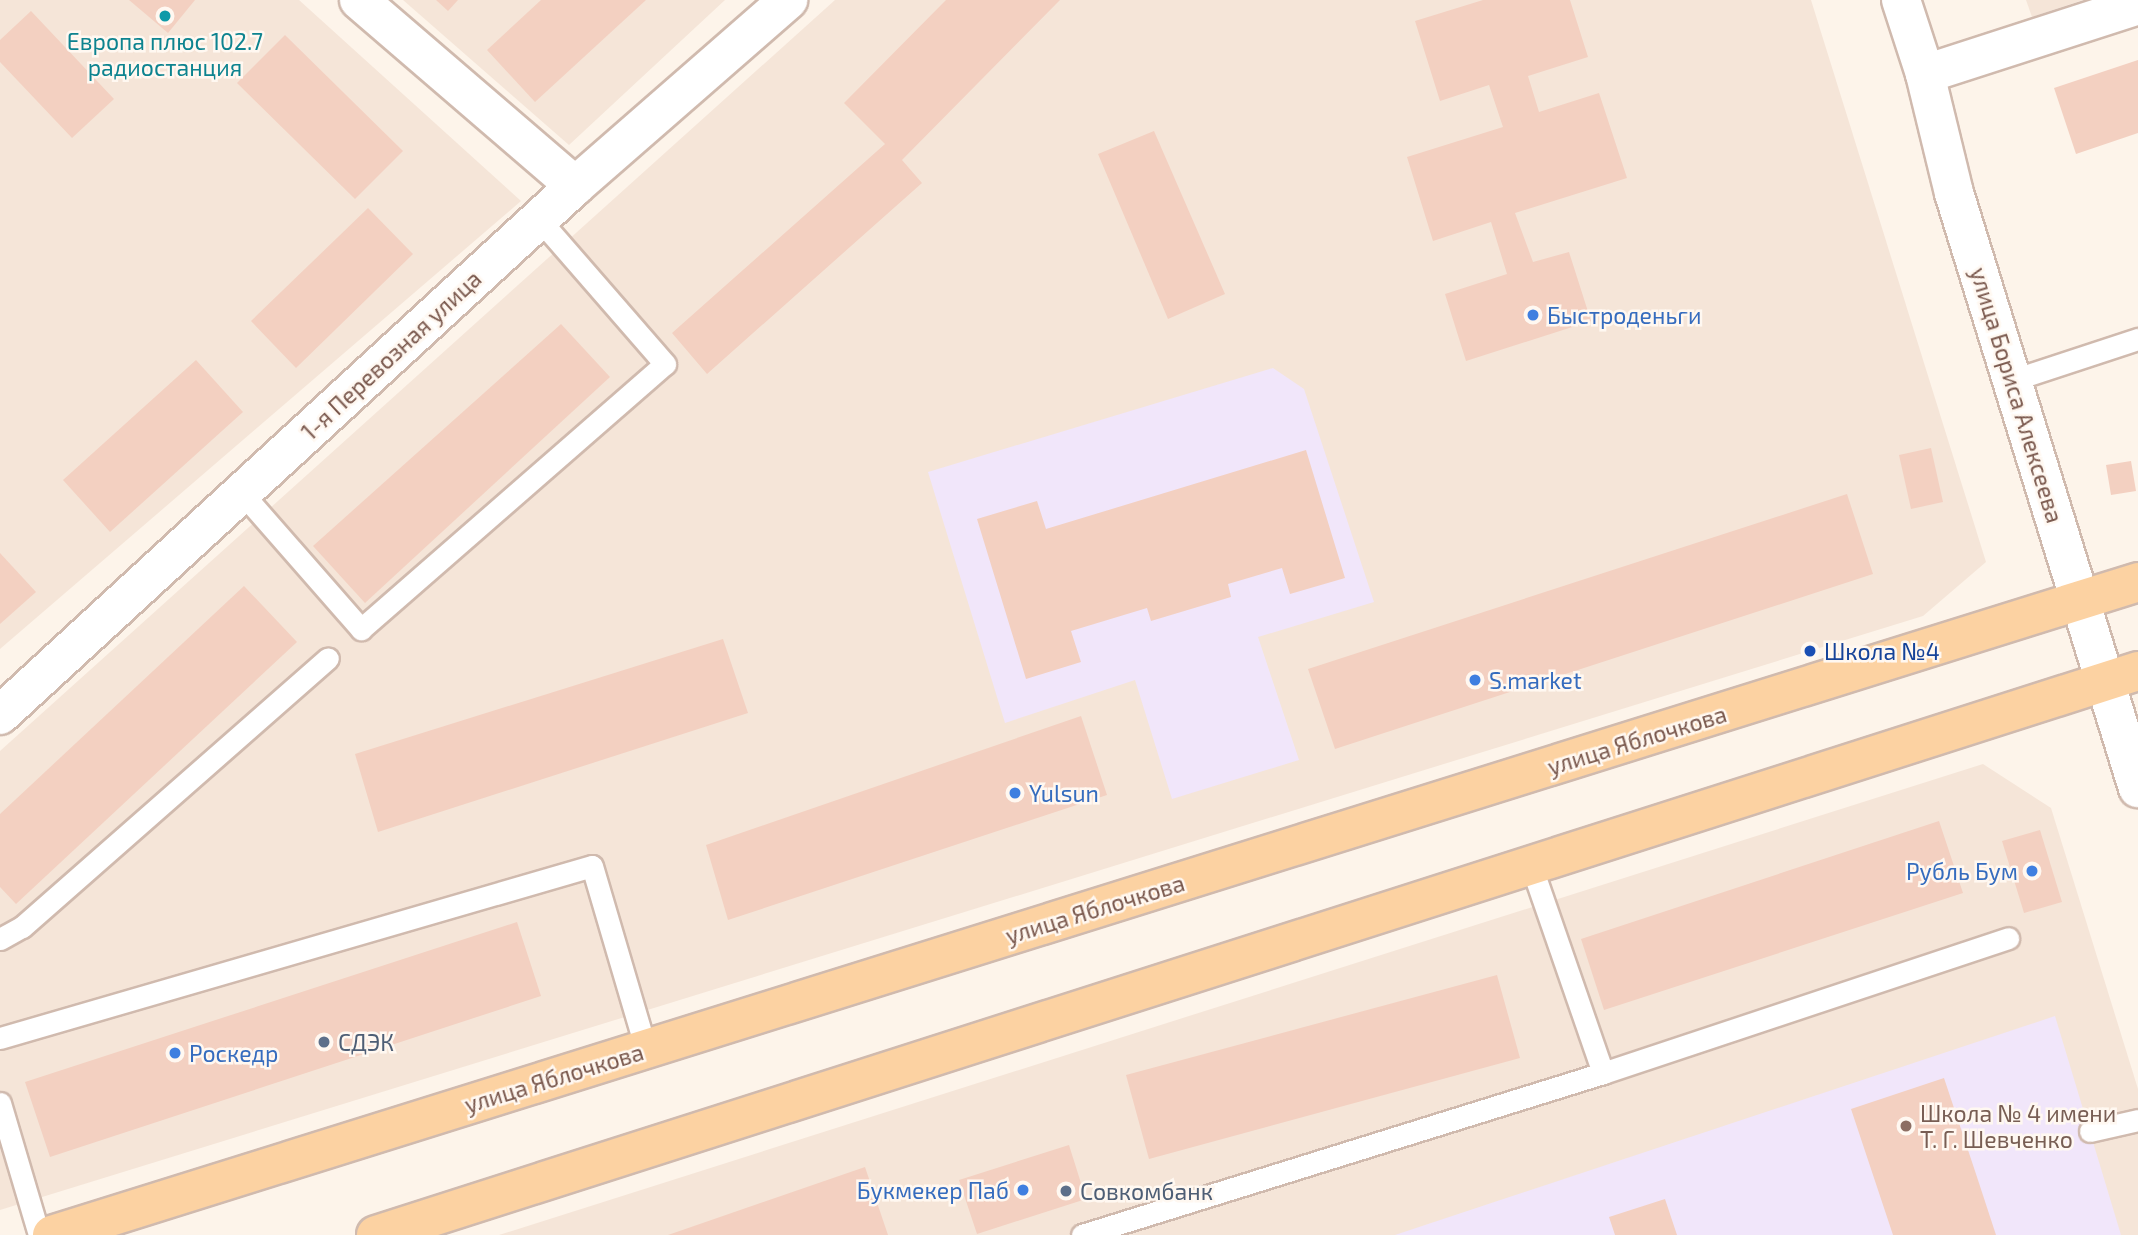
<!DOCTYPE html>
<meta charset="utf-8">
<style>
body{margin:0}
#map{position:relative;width:2138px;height:1235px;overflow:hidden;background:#fdf4ea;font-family:"Exo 2",sans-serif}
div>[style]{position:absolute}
.residential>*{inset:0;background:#f5e5d8}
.education>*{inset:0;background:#f1e6fa}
.building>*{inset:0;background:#f3d0c1}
.roads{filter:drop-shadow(2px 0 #d0baae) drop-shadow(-2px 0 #d0baae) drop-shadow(0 2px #d0baae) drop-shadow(0 -2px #d0baae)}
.lane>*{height:21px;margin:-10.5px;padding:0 10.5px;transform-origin:10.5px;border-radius:10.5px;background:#fff}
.street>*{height:38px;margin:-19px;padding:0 19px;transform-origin:19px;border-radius:19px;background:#fff}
.secondary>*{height:38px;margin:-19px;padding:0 19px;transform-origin:19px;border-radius:19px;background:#fff}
.primary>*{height:38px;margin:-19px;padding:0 19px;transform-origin:19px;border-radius:19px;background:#fcd2a2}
.dots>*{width:19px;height:19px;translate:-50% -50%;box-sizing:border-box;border:4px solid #fff8f1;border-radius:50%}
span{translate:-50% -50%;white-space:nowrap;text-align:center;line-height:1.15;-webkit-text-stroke:5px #fff8f1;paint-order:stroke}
.culture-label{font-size:23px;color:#0d838f}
.shop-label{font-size:23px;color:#366cbe}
.left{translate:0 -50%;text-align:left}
.right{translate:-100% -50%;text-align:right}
.street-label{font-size:23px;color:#79574c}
.transit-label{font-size:23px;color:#164399}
.service-label{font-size:23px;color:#4e5e75}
.education-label{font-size:23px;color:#785e54}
</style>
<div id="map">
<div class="residential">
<i style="clip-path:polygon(0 0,299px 0,521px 201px,0 649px)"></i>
<i style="clip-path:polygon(403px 0,725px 0,569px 145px)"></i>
<i style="clip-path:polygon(835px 0,1811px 0,1986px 562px,1923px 616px,0 1210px,0 751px)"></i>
<i style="clip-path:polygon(2026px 0,2083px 0,2032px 17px)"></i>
<i style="clip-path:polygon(1983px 764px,2051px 808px,2138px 1089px,2138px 1235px,499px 1235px)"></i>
</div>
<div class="education">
<i style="clip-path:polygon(1273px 368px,1304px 389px,1374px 602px,1258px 637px,1299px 760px,1172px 799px,1135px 680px,1005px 723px,928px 472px)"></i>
<i style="clip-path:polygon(2055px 1016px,2121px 1235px,1395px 1235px)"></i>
</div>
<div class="building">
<i style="clip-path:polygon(129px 0,195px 0,168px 33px)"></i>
<i style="clip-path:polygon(436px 0,458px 0,448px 11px)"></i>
<i style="clip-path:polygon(541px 0,646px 0,535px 102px,487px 50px)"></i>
<i style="clip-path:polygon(946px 0,1060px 0,902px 160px,922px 183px,707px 374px,672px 333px,885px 144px,844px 103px)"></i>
<i style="clip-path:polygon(1483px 0,1570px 0,1588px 57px,1528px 76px,1539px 112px,1599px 93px,1627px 178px,1515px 213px,1533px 262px,1569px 252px,1591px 321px,1466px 361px,1445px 294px,1507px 274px,1491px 222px,1433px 241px,1407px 157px,1503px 127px,1489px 85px,1440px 101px,1415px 21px)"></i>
<i style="clip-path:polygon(31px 11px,114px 99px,72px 138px,0 62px,0 40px)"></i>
<i style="clip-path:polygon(285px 35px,403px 151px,355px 199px,237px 83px)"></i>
<i style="clip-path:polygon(2138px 60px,2138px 133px,2076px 154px,2054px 88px)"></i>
<i style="clip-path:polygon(1154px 131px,1225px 294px,1168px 319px,1098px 154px)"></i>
<i style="clip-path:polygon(368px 208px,413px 254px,296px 368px,251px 321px)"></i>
<i style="clip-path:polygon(561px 324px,610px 377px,365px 603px,313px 546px)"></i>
<i style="clip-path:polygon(196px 360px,243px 412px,110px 532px,63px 480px)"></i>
<i style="clip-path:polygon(1931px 448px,1943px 502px,1911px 509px,1899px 455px)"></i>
<i style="clip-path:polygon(1306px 450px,1345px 578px,1290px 594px,1282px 568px,1228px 584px,1231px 597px,1151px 621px,1147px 608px,1071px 631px,1081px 662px,1026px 679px,977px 519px,1037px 501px,1046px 529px)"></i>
<i style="clip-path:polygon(2131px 461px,2136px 491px,2111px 495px,2106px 465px)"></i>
<i style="clip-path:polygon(1847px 494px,1873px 574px,1335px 749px,1308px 669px)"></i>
<i style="clip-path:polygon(0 553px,36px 592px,0 624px)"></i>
<i style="clip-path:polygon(244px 586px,297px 642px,16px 904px,0 887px,0 814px)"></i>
<i style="clip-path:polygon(723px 639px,748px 713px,378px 832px,355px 754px)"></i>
<i style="clip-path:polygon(1081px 716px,1107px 795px,728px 920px,706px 845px)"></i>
<i style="clip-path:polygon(1939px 821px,1963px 893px,1604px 1010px,1581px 939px)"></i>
<i style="clip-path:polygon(2040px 830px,2062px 902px,2024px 913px,2002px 841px)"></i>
<i style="clip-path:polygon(517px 922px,541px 996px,50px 1157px,25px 1082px)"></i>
<i style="clip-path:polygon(1497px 975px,1520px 1058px,1149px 1159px,1126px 1075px)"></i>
<i style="clip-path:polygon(1944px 1078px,1977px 1177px,1996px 1235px,1893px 1235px,1851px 1109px)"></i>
<i style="clip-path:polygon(1069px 1145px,1086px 1199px,977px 1234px,959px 1180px)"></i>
<i style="clip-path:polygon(865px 1167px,888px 1235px,668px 1235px)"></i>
<i style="clip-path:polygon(1665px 1199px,1677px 1235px,1615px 1235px,1609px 1217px)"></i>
</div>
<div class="roads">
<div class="lane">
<i style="left:2013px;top:380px;width:132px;rotate:-18.2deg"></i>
<i style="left:242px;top:493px;width:181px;rotate:48.8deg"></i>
<i style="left:361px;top:629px;width:403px;rotate:-41.1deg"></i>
<i style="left:665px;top:364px;width:192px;rotate:-131deg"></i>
<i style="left:1531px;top:865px;width:220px;rotate:70.9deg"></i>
<i style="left:0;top:939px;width:25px;rotate:-29deg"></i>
<i style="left:22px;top:927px;width:407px;rotate:-41.3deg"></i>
<i style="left:0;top:1038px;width:616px;rotate:-16.2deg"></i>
<i style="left:592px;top:866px;width:192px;rotate:73.6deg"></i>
<i style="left:0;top:1103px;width:138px;rotate:73.5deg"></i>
<i style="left:2090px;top:1131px;width:49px;rotate:-12.9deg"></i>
<i style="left:1082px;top:1235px;width:546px;rotate:-17.27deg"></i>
<i style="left:1603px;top:1073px;width:427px;rotate:-18.4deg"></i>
</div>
<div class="street">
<i style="left:359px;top:0;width:285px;rotate:40.7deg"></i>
<i style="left:1925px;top:74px;width:224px;rotate:-17.9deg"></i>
</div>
<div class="secondary">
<i style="left:1901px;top:0;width:78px;rotate:72deg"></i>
<i style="left:1925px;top:74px;width:122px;rotate:76.3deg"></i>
<i style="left:1954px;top:193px;width:623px;rotate:72.82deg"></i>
<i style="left:0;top:715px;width:781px;rotate:-42.61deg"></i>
<i style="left:575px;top:186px;width:283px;rotate:-41.1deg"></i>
</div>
<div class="primary">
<i style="left:52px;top:1235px;width:2186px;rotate:-17.38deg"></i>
<i style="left:376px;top:1235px;width:1850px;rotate:-17.75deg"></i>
</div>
</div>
<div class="dots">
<i style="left:165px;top:16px;background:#0f9aa8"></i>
<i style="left:1533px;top:315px;background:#3f7fe0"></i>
<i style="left:1810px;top:651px;background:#1a4fb4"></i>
<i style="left:1475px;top:680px;background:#3f7fe0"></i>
<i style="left:1015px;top:793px;background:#3f7fe0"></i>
<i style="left:2032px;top:871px;background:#3f7fe0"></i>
<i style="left:324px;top:1042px;background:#5c6f8a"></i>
<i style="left:175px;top:1053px;background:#3f7fe0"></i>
<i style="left:1906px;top:1126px;background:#8d6e63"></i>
<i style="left:1023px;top:1190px;background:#3f7fe0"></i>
<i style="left:1066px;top:1191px;background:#5c6f8a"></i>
</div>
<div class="culture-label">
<span style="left:165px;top:54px">Европа плюс 102.7<br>радиостанция</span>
</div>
<div class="shop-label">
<span class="left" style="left:1547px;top:315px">Быстроденьги</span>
<span class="left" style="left:1489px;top:680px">S.market</span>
<span class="left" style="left:1029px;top:793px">Yulsun</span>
<span class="right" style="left:2018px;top:871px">Рубль Бум</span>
<span class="left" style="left:189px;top:1053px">Роскедр</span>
<span class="right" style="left:1009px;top:1190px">Букмекер Паб</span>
</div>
<div class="street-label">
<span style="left:391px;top:355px;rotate:-43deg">1-я Перевозная улица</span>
<span style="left:2017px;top:395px;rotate:73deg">улица Бориса Алексеева</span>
<span style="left:1637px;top:740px;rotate:-17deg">улица Яблочкова</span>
<span style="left:1095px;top:909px;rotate:-17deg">улица Яблочкова</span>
<span style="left:554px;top:1078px;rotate:-17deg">улица Яблочкова</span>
</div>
<div class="transit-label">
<span class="left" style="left:1824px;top:651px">Школа №4</span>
</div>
<div class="service-label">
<span class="left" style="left:338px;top:1042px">СДЭК</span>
<span class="left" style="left:1080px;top:1191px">Совкомбанк</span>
</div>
<div class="education-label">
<span class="left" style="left:1920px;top:1126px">Школа № 4 имени<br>Т. Г. Шевченко</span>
</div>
</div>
